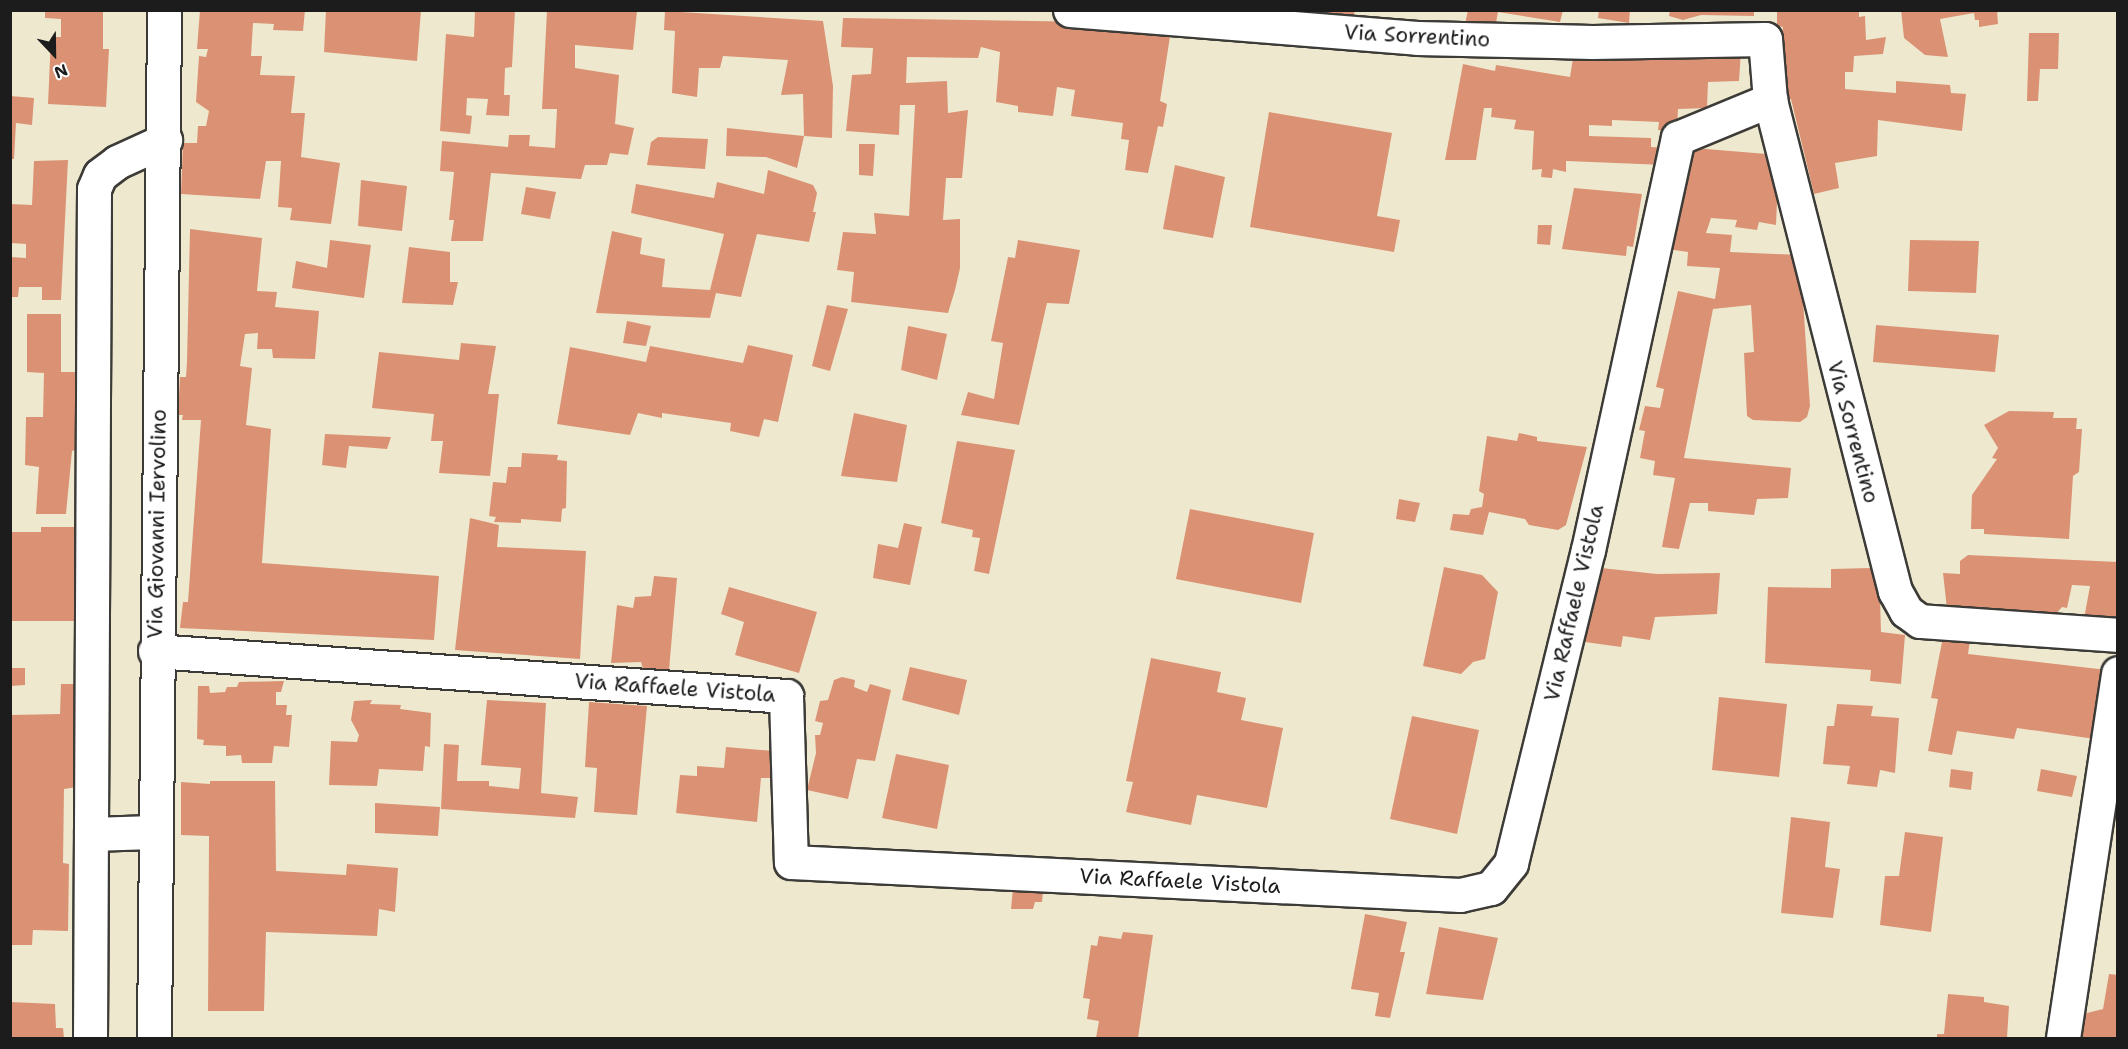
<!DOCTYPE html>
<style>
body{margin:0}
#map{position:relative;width:2128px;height:1049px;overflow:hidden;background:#eee9ce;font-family:"Shantell Sans",sans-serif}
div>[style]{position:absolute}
.building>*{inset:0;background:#db9274}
.roads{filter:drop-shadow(2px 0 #3c3b37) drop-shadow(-2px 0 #3c3b37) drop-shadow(0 2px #3c3b37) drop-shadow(0 -2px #3c3b37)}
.minor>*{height:33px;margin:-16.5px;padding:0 16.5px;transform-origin:16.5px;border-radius:16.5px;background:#fff}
span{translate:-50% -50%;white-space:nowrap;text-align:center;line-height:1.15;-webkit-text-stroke:5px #fff;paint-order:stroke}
.street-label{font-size:21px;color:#1c1c1c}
.frame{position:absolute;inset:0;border:12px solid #1c1c1c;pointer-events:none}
.north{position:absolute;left:24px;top:24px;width:60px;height:60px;-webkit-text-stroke:4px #fff;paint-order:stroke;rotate:158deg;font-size:16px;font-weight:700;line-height:24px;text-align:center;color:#1c1c1c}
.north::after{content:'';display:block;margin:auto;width:21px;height:27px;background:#1c1c1c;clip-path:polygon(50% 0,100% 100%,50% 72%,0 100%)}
</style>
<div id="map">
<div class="building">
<i style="clip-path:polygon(45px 10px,103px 10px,103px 49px,109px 49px,106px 107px,48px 104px,51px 37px,61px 37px,61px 19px,45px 18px)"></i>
<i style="clip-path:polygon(200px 10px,305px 10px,303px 31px,273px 30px,274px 24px,253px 23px,251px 56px,262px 56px,260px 75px,295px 76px,291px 113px,305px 113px,301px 157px,340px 163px,331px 224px,290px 220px,292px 208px,278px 207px,281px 161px,266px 161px,260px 199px,181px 194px,183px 143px,197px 143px,198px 126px,206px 126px,209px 111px,196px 102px,199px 56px,206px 57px,208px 49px,197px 49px)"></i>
<i style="clip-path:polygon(326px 10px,421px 10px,417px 61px,324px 52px)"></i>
<i style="clip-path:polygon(475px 10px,515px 10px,512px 67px,505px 68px,504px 95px,510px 95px,509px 116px,486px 115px,488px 99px,467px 98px,466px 115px,472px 116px,470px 134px,440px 131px,446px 34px,474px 37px)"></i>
<i style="clip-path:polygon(547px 10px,637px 11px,633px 50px,575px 45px,575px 68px,619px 75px,615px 124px,634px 128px,628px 155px,610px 153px,607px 165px,585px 165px,581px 179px,491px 173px,483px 241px,451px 241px,454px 220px,449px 220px,454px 172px,440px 171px,442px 141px,508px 147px,509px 135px,530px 135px,529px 146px,555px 148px,557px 109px,542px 109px)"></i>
<i style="clip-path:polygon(1326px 10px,1355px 10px,1353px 19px,1325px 15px)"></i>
<i style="clip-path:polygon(1468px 10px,1563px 10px,1560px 22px,1498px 12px,1495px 28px,1465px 24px)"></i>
<i style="clip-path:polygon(1599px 10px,1630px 10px,1629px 23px,1598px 18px)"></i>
<i style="clip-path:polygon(1670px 10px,1754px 10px,1754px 16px,1701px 15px,1683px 20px,1669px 16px)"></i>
<i style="clip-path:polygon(1777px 10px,1859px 10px,1859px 17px,1865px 16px,1866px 40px,1886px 37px,1883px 54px,1854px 56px,1853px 72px,1845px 72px,1845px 89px,1896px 93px,1896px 81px,1950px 85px,1951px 93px,1966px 94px,1962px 131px,1878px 120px,1877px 156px,1835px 163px,1839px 188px,1814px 194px,1791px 99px,1785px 98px,1779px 68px,1783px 27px,1777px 26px)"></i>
<i style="clip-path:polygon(1901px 10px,1997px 10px,1998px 24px,1979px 27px,1979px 20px,1975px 20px,1974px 13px,1940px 19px,1948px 57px,1925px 55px,1904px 38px)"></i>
<i style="clip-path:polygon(665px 11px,823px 21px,833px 86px,832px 138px,804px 136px,803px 94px,781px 95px,788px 60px,723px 56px,720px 68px,699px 68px,697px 97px,672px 93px,675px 31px,664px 30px)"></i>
<i style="clip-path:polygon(843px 18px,1097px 22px,1171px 30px,1160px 101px,1167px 104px,1163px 127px,1158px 126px,1148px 173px,1125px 170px,1129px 140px,1121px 139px,1123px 123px,1071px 116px,1075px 90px,1057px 87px,1053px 116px,1018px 112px,1018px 106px,996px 102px,1000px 52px,981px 47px,978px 58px,907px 57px,906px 83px,947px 81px,948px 113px,968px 110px,962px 178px,946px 178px,943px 220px,960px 219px,960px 268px,955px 290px,948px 313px,851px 302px,854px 272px,837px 270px,843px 232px,876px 234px,874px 213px,909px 216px,915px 105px,900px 105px,899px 135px,846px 131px,852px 75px,871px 74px,873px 48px,841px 47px)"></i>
<i style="clip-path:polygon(2029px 33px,2059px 33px,2058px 69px,2040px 69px,2038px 101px,2027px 101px)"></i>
<i style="clip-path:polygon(1741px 51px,1739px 81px,1708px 82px,1707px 108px,1678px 109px,1677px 130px,1658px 130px,1659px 122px,1612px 120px,1612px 126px,1589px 125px,1589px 136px,1651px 138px,1651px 147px,1667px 148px,1665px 165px,1566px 161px,1566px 172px,1553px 169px,1552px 178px,1541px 177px,1542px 169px,1532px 170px,1534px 131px,1514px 129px,1516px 120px,1491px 117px,1492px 108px,1484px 108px,1476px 160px,1445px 160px,1463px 64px,1495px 71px,1496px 65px,1570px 77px,1574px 52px)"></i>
<i style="clip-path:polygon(10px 96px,34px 98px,32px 125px,16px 123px,14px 159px,10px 159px)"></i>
<i style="clip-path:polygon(1269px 112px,1392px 133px,1377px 216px,1400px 220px,1394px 252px,1250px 227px)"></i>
<i style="clip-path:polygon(727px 128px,804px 136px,797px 168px,766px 157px,726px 156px)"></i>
<i style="clip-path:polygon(658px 137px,708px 139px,705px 169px,647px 165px,651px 142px)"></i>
<i style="clip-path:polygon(859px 144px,875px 144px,873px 176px,859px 175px)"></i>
<i style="clip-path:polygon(1694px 148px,1779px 155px,1776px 225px,1759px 222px,1757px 230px,1735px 227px,1737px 220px,1711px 218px,1706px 233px,1732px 235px,1730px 252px,1800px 255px,1810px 406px,1807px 417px,1800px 422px,1753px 420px,1747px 416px,1744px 353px,1754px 352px,1751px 305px,1713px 309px,1684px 458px,1791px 468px,1788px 498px,1757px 499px,1754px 515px,1708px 511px,1708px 503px,1690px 503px,1679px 549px,1662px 547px,1675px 478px,1653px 475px,1655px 461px,1640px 458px,1645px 431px,1639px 430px,1645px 406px,1660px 408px,1664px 389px,1656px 387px,1678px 291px,1715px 299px,1720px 268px,1687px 266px,1688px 252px,1667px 249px,1680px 186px,1688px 175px)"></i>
<i style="clip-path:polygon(68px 160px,61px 300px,42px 300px,42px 287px,19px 287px,18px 297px,10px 297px,10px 257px,26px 258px,26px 244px,10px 243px,10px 204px,32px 205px,34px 161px)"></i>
<i style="clip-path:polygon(1175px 165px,1225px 177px,1213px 238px,1163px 229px)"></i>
<i style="clip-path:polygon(768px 170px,813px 185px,817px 193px,813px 212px,816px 212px,809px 242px,757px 234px,741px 297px,716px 293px,710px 318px,596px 313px,612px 231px,642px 238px,640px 254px,665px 259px,662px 287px,710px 290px,724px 234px,631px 213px,636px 184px,714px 198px,717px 182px,764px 194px)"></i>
<i style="clip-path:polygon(361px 180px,407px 186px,402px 231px,358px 226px)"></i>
<i style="clip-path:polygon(526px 187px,556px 192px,550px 219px,521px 214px)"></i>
<i style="clip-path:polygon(1574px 188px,1642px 194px,1633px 247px,1627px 246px,1626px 256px,1562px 249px)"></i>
<i style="clip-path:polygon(1538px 225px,1552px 225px,1550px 245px,1537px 244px)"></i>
<i style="clip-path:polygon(190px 229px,262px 238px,257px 291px,277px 292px,275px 307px,319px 311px,315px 359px,273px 358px,272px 349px,257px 349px,258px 333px,245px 334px,240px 366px,252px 368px,246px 425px,271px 429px,262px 563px,439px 576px,434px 640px,180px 628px,183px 602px,188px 602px,201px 420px,182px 420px,183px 415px,178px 415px,180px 377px,186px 377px,187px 362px)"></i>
<i style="clip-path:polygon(330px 240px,371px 245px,364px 298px,292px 288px,296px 261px,327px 268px)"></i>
<i style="clip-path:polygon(1018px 240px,1080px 250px,1069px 304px,1047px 303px,1019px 425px,961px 415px,968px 392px,994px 399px,1003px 343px,991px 341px,1008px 257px,1015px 258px)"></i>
<i style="clip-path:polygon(1910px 240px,1979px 241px,1976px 293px,1908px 291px)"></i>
<i style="clip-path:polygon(409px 247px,450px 252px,450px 282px,458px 282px,453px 305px,402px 303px)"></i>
<i style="clip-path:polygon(827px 305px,848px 309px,830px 371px,812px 366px)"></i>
<i style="clip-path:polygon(27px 314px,61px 314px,61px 372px,83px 372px,86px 447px,72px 451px,66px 514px,36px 514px,39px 467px,25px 465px,26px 417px,43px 417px,44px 373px,27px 372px)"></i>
<i style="clip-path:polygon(627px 321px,651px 326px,646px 346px,623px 343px)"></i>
<i style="clip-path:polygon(1876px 325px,1999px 335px,1995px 372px,1873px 362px)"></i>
<i style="clip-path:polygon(908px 326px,947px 334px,937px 380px,901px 370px)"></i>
<i style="clip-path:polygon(461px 343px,496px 346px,488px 394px,499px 394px,490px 476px,439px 473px,443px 441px,431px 441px,434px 414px,372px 408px,379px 352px,459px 360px)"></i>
<i style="clip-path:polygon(748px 345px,793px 355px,778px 422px,764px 419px,759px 437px,730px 431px,731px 423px,662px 413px,662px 418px,638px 413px,630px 435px,557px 424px,570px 347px,646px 362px,650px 346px,743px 363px)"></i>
<i style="clip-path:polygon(2009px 411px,2054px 412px,2053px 418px,2077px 418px,2076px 429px,2082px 429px,2079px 472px,2073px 476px,2069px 539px,1984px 534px,1984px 529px,1971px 529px,1972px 495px,1997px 459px,1992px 458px,1998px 448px,1984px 425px)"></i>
<i style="clip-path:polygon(854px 413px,907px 425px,897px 482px,841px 476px)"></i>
<i style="clip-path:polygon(1519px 433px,1537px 437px,1537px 441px,1587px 447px,1566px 525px,1558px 530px,1529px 525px,1525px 519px,1489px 512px,1483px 535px,1450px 530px,1453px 514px,1469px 515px,1471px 509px,1482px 507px,1484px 494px,1479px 491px,1487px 436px,1517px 441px)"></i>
<i style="clip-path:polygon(325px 434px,391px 437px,387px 449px,349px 446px,346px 468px,322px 465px)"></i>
<i style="clip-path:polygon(957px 441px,1015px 450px,989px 574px,974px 571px,980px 538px,972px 537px,973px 530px,941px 523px)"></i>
<i style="clip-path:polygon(522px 453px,558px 455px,557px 460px,567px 461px,566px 508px,562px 509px,561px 522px,521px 519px,521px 523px,494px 522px,496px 517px,489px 516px,493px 482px,506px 483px,508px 467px,521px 467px)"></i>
<i style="clip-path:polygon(1399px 499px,1420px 503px,1415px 522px,1396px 519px)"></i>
<i style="clip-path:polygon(1190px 509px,1314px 533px,1301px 603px,1176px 579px)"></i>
<i style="clip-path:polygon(470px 518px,499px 525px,497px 547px,586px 551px,580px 659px,455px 650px)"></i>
<i style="clip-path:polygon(904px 523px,922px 527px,910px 585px,873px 578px,878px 544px,898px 548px)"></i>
<i style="clip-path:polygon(41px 527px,85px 527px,87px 621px,10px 621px,10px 532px,41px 532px)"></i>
<i style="clip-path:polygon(1968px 555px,2118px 562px,2118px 622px,2084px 619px,2090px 586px,2072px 585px,2067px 608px,2062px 607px,2054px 616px,1947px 609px,1943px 573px,1960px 574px,1960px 561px)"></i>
<i style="clip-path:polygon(1444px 567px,1482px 575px,1498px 592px,1485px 659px,1473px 662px,1461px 674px,1423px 666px)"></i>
<i style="clip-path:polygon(1592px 567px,1657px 574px,1720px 573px,1717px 614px,1655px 617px,1650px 640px,1623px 636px,1621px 647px,1585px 642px)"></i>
<i style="clip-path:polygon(1871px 568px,1880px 599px,1881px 632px,1905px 635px,1901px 684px,1870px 681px,1871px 670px,1765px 663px,1768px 587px,1831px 588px,1831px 569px)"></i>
<i style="clip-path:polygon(654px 576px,677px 578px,669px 670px,643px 669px,641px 662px,611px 663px,617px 605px,633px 608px,635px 597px,651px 596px)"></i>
<i style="clip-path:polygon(729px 587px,817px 612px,799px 673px,735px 655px,744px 622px,721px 614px)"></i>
<i style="clip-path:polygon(1943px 637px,1970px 640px,1968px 654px,2107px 670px,2095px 739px,2017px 728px,2014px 739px,1957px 731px,1952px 755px,1928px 751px,1938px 699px,1931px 698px)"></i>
<i style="clip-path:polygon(1151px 658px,1221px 672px,1217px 692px,1246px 698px,1241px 720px,1283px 728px,1267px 808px,1197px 795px,1191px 825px,1126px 812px,1133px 782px,1126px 781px)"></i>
<i style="clip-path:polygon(910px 667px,967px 680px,959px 715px,902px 700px)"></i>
<i style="clip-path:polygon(10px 668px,25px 668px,25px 685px,10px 686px)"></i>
<i style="clip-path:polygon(842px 677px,855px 680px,854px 687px,867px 692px,870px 684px,891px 690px,875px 761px,857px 759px,848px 799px,807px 790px,816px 753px,815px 735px,820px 735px,823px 723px,815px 721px,820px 701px,828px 700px,834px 680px)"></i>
<i style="clip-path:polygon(284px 681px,281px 692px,276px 692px,276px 705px,287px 705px,286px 715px,292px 715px,289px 747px,274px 746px,272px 763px,242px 763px,241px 755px,226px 756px,226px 746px,203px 745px,204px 740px,197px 739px,198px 686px,209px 686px,210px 693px,225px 692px,227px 687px,237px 687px,239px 682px)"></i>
<i style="clip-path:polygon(61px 684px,77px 684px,77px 787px,64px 789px,63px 863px,69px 864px,68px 931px,33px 930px,32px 945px,10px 945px,10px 715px,60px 714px)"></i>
<i style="clip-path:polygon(1719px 697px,1787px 704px,1779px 777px,1712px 770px)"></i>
<i style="clip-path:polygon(372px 700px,370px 704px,401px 705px,400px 709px,431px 713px,430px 747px,425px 746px,423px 771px,379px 769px,377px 786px,329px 785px,331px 741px,357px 742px,359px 735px,351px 720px,354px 701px)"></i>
<i style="clip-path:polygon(487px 700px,546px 703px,541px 793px,578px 797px,575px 818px,441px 809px,444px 744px,459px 745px,457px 781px,489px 781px,489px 786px,519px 789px,521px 768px,481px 765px)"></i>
<i style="clip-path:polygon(589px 702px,647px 706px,637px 815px,594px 812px,597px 768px,585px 767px)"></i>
<i style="clip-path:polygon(1837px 704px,1873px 706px,1871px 716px,1899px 718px,1895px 773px,1880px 770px,1877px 787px,1847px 784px,1850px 766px,1823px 764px,1827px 726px,1834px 726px)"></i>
<i style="clip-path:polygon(1412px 716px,1479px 730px,1457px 834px,1390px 819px)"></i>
<i style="clip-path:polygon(726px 747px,774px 751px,770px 778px,761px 778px,757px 822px,676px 813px,680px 775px,697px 776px,697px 766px,724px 768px)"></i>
<i style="clip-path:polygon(896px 754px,949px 765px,937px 829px,882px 818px)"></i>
<i style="clip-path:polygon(1951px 769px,1973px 772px,1971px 790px,1949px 787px)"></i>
<i style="clip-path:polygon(2041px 769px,2077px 776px,2072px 797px,2037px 791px)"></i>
<i style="clip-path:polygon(210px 781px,275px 781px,276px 871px,346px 875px,347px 864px,398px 868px,395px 912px,379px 909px,377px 936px,266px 932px,264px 1011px,208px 1011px,209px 836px,181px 835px,181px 782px,210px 784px)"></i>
<i style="clip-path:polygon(375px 803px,440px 807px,438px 836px,375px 833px)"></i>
<i style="clip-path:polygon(1791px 817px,1830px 822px,1825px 867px,1840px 869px,1833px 918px,1781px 913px)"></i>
<i style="clip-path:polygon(1905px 832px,1943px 837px,1931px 932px,1880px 925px,1885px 876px,1899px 876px)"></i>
<i style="clip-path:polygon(1013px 888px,1043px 891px,1042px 902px,1035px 902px,1033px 909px,1011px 909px)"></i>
<i style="clip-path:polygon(1365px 914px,1407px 922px,1400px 952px,1405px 952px,1390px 1018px,1375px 1016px,1379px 993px,1351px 989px)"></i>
<i style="clip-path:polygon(1439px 927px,1498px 938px,1483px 1000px,1426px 994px)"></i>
<i style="clip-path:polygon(1123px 932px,1153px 935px,1138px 1038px,1096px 1038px,1099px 1021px,1087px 1019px,1090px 999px,1083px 998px,1091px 945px,1097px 946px,1099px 936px,1121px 939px)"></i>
<i style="clip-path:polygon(2109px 974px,2118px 975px,2118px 1038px,2072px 1038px,2075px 1016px,2103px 1009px)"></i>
<i style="clip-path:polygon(1948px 994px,1984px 997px,1984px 1002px,2009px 1006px,2007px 1038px,1937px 1038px,1937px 1034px,1944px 1034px)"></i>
<i style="clip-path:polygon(10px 1002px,55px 1004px,56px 1028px,63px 1028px,64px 1038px,10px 1038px)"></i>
</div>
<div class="roads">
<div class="minor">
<i style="left:1070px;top:10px;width:348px;rotate:4.6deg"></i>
<i style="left:1417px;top:38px;width:175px;rotate:1.3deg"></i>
<i style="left:1592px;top:42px;width:173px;rotate:-1deg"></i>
<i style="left:1765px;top:39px;width:61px;rotate:85.3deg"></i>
<i style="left:1770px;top:100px;width:507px;rotate:75.72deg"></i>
<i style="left:1895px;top:591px;width:23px;rotate:61deg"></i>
<i style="left:1906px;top:611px;width:17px;rotate:36deg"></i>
<i style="left:1920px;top:621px;width:198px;rotate:4deg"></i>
<i style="left:155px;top:651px;width:633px;rotate:4.08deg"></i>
<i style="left:786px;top:696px;width:166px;rotate:88.3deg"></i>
<i style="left:791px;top:862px;width:670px;rotate:2.82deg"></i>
<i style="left:1460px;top:895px;width:32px;rotate:-13deg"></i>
<i style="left:1491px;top:888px;width:32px;rotate:-51deg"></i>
<i style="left:1511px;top:863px;width:322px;rotate:-76.2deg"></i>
<i style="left:1588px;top:550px;width:422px;rotate:-77.7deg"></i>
<i style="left:1678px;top:138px;width:100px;rotate:-22.4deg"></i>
<i style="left:91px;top:834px;width:62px;rotate:-1.8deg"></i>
<i style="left:90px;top:1038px;width:849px;rotate:-89.73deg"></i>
<i style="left:94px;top:189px;width:15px;rotate:-67deg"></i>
<i style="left:100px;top:175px;width:21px;rotate:-37deg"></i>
<i style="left:117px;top:162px;width:53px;rotate:-24.6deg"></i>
<i style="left:154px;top:1038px;width:1028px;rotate:-89.44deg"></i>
<i style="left:2063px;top:1038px;width:369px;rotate:-81.4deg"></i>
</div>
</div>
<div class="street-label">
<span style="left:1417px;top:36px;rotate:3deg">Via Sorrentino</span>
<span style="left:1853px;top:432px;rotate:75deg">Via Sorrentino</span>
<span style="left:157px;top:524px;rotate:-89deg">Via Giovanni Iervolino</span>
<span style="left:1574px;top:603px;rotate:-77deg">Via Raffaele Vistola</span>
<span style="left:675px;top:688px;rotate:4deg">Via Raffaele Vistola</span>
<span style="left:1180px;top:881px;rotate:3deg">Via Raffaele Vistola</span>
</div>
<div class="frame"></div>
<div class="north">N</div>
</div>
